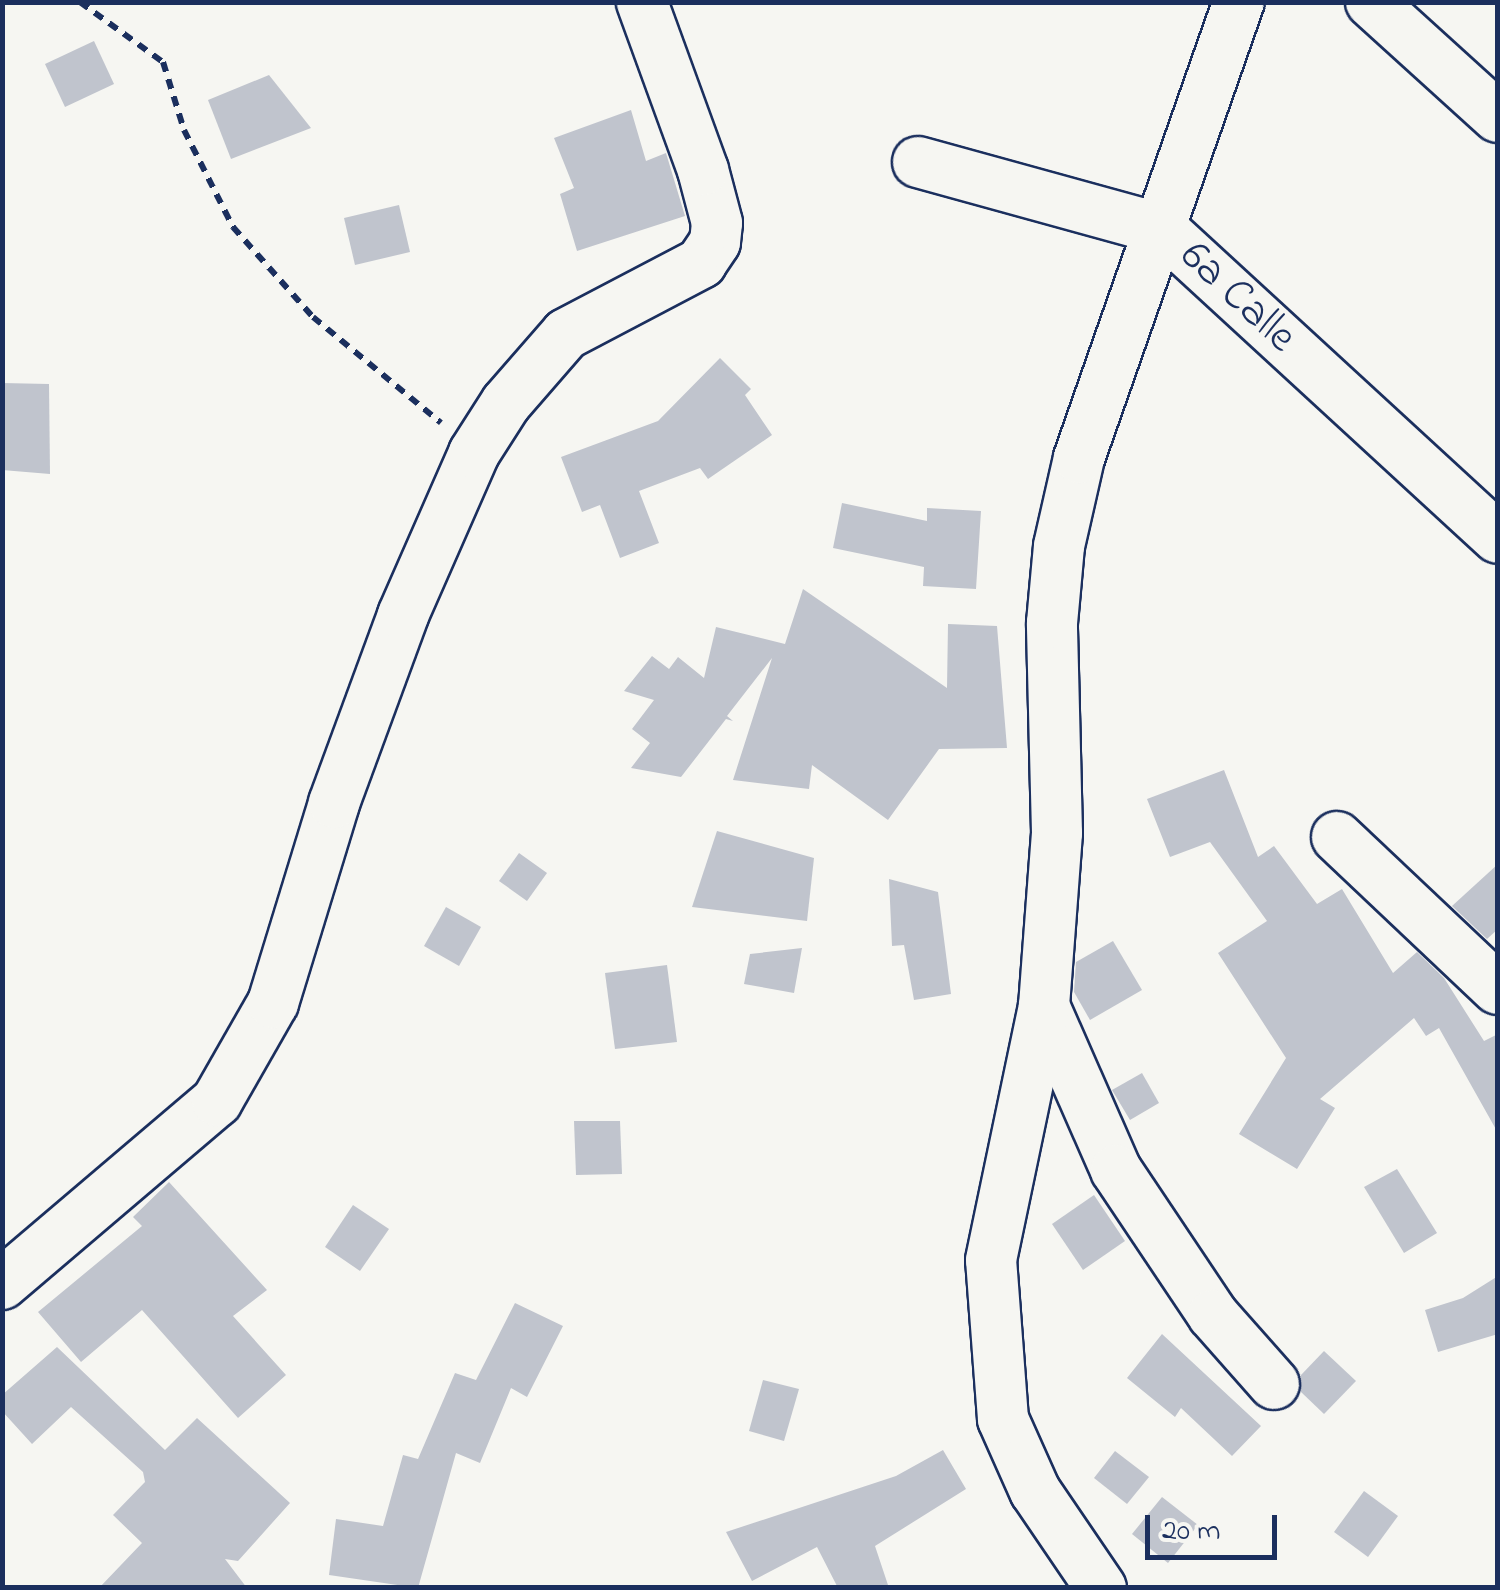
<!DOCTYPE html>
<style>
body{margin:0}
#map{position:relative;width:1500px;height:1590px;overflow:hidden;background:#f6f6f2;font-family:"Indie Flower",sans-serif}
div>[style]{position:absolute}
.building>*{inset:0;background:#c0c4cd}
.path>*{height:6px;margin-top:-3px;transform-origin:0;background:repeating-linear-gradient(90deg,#1b2f5e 0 10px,transparent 0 18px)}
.roads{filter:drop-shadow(2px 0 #1b2f5e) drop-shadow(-2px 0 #1b2f5e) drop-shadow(0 2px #1b2f5e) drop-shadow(0 -2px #1b2f5e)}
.minor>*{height:50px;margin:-25px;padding:0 25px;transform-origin:25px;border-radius:25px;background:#f6f6f2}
span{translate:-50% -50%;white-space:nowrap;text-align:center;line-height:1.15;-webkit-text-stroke:8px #f6f6f2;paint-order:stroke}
.street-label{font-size:45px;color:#1b2f5e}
.frame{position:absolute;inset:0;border:5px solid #1b2f5e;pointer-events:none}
.scale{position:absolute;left:1145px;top:1515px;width:132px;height:45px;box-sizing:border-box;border:5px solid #1b2f5e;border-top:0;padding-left:12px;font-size:30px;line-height:35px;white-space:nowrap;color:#1b2f5e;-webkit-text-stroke:8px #f6f6f2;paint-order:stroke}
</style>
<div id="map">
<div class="building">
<i style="clip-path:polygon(94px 41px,114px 84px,65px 107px,45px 64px)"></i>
<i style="clip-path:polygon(269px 75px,311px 128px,231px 159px,208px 100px)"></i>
<i style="clip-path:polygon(631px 110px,646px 161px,666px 153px,685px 216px,577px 251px,560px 194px,574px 188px,554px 138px)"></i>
<i style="clip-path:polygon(399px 205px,410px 252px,355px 265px,344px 218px)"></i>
<i style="clip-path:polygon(720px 358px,751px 389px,745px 395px,772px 435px,708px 479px,700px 468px,639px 491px,659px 543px,620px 558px,600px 505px,582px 512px,561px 457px,658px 421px)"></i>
<i style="clip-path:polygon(2px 383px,49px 384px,50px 474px,2px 470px)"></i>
<i style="clip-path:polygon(842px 503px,927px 521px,927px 508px,981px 511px,976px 589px,923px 586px,924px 567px,833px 548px)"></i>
<i style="clip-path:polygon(803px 589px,947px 688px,948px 624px,997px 626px,1007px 748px,939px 749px,888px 820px,812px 765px,809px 789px,733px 780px,772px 658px,727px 716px,733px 721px,726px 719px,681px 777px,631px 768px,650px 743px,632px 729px,654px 700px,624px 691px,652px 656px,669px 669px,678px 657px,704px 678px,716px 627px,785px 644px)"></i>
<i style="clip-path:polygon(1224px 770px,1258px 857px,1274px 846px,1317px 904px,1342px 889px,1393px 973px,1417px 952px,1444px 978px,1484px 1041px,1498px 1034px,1498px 1133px,1439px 1028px,1426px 1036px,1414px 1018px,1320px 1099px,1335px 1108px,1297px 1169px,1239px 1134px,1286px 1058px,1218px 953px,1267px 921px,1210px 842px,1170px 857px,1147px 799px)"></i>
<i style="clip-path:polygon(717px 831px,814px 858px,807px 921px,692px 907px)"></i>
<i style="clip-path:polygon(519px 853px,547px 873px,527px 901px,499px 881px)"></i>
<i style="clip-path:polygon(1498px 864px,1498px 929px,1487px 939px,1452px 906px)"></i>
<i style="clip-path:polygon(889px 879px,938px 892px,951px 994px,914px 1000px,904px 945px,892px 946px)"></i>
<i style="clip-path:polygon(446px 907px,481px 927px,459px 966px,424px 946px)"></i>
<i style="clip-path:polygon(1113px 941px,1142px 990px,1090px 1020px,1074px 992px,1076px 962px)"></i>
<i style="clip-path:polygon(802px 948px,794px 993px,744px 984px,750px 954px)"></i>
<i style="clip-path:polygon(667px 965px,677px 1042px,615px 1049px,605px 973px)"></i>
<i style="clip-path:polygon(1142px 1073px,1159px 1103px,1130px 1120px,1112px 1090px)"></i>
<i style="clip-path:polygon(574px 1121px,620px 1121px,622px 1174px,576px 1175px)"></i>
<i style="clip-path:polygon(1397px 1169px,1437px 1233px,1404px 1253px,1364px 1187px)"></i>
<i style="clip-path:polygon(169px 1182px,267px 1290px,233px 1316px,286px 1375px,238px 1418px,142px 1310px,81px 1362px,38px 1312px,142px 1226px,133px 1217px)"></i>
<i style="clip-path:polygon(1094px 1195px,1125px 1241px,1083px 1270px,1052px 1224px)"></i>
<i style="clip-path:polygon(353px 1205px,389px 1229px,360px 1271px,325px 1247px)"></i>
<i style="clip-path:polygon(1498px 1276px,1498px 1334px,1438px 1352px,1425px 1310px,1463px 1298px)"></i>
<i style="clip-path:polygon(515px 1303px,563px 1326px,527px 1397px,511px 1388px,480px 1463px,456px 1453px,418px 1588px,329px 1575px,336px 1519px,383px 1526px,403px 1455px,418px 1459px,455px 1373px,476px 1380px)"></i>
<i style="clip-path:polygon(1162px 1334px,1261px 1426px,1232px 1456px,1181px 1408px,1175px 1417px,1127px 1378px)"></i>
<i style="clip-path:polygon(57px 1347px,165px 1450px,197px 1418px,290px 1503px,238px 1561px,225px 1559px,247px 1588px,99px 1588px,142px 1543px,113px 1515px,145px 1482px,143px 1472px,71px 1407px,32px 1444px,2px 1411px,2px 1395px)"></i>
<i style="clip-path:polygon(1324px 1351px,1356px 1381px,1324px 1414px,1301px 1392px,1301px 1375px)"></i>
<i style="clip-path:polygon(763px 1380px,799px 1389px,784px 1441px,749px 1431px)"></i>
<i style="clip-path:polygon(943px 1450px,966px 1489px,875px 1546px,889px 1588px,838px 1588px,817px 1547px,752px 1581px,726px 1532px,896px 1476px)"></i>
<i style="clip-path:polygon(1115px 1451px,1149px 1477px,1127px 1504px,1094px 1478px)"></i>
<i style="clip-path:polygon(1364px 1491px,1398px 1516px,1368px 1557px,1334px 1532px)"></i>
<i style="clip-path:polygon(1162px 1497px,1198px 1525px,1168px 1563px,1132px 1534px)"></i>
</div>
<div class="path">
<i style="left:80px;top:2px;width:102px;rotate:35.9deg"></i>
<i style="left:163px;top:62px;width:71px;rotate:72.8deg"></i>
<i style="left:184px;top:130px;width:109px;rotate:63.2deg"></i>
<i style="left:233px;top:227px;width:120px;rotate:48.4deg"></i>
<i style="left:313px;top:317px;width:166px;rotate:39.6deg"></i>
</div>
<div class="roads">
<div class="minor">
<i style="left:1371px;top:2px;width:171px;rotate:42.2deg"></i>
<i style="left:918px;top:162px;width:253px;rotate:15.4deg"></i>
<i style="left:1162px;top:229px;width:456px;rotate:42.6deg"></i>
<i style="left:1337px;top:837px;width:221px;rotate:43.4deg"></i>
<i style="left:1044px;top:1006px;width:179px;rotate:66.3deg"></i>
<i style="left:1116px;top:1170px;width:174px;rotate:56.2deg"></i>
<i style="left:1213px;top:1315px;width:92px;rotate:48.5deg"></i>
<i style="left:2px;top:1284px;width:282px;rotate:-40.4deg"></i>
<i style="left:217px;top:1101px;width:113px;rotate:-60.3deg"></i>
<i style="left:273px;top:1003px;width:209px;rotate:-73deg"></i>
<i style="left:334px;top:803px;width:200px;rotate:-69.8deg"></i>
<i style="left:403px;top:615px;width:177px;rotate:-66.3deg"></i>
<i style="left:474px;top:453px;width:59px;rotate:-57.4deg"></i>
<i style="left:506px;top:403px;width:91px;rotate:-49deg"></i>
<i style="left:566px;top:334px;width:153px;rotate:-27.7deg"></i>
<i style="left:701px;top:263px;width:25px;rotate:-56deg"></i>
<i style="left:715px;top:242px;width:19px;rotate:-84deg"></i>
<i style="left:717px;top:223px;width:55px;rotate:-104.8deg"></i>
<i style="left:703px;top:170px;width:179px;rotate:-110deg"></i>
<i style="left:1101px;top:1588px;width:117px;rotate:-124.2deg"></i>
<i style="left:1035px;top:1491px;width:79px;rotate:-114deg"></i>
<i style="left:1003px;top:1419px;width:159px;rotate:-94.3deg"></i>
<i style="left:991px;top:1260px;width:259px;rotate:-78.2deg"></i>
<i style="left:1044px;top:1006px;width:173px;rotate:-85.7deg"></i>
<i style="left:1057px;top:833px;width:210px;rotate:-91.4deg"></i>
<i style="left:1052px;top:623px;width:77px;rotate:-84.8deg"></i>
<i style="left:1059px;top:546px;width:90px;rotate:-77.2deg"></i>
<i style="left:1079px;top:458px;width:483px;rotate:-70.7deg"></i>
</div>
</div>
<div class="street-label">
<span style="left:1237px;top:298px;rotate:43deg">6a Calle</span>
</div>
<div class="frame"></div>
<div class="scale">20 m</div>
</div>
